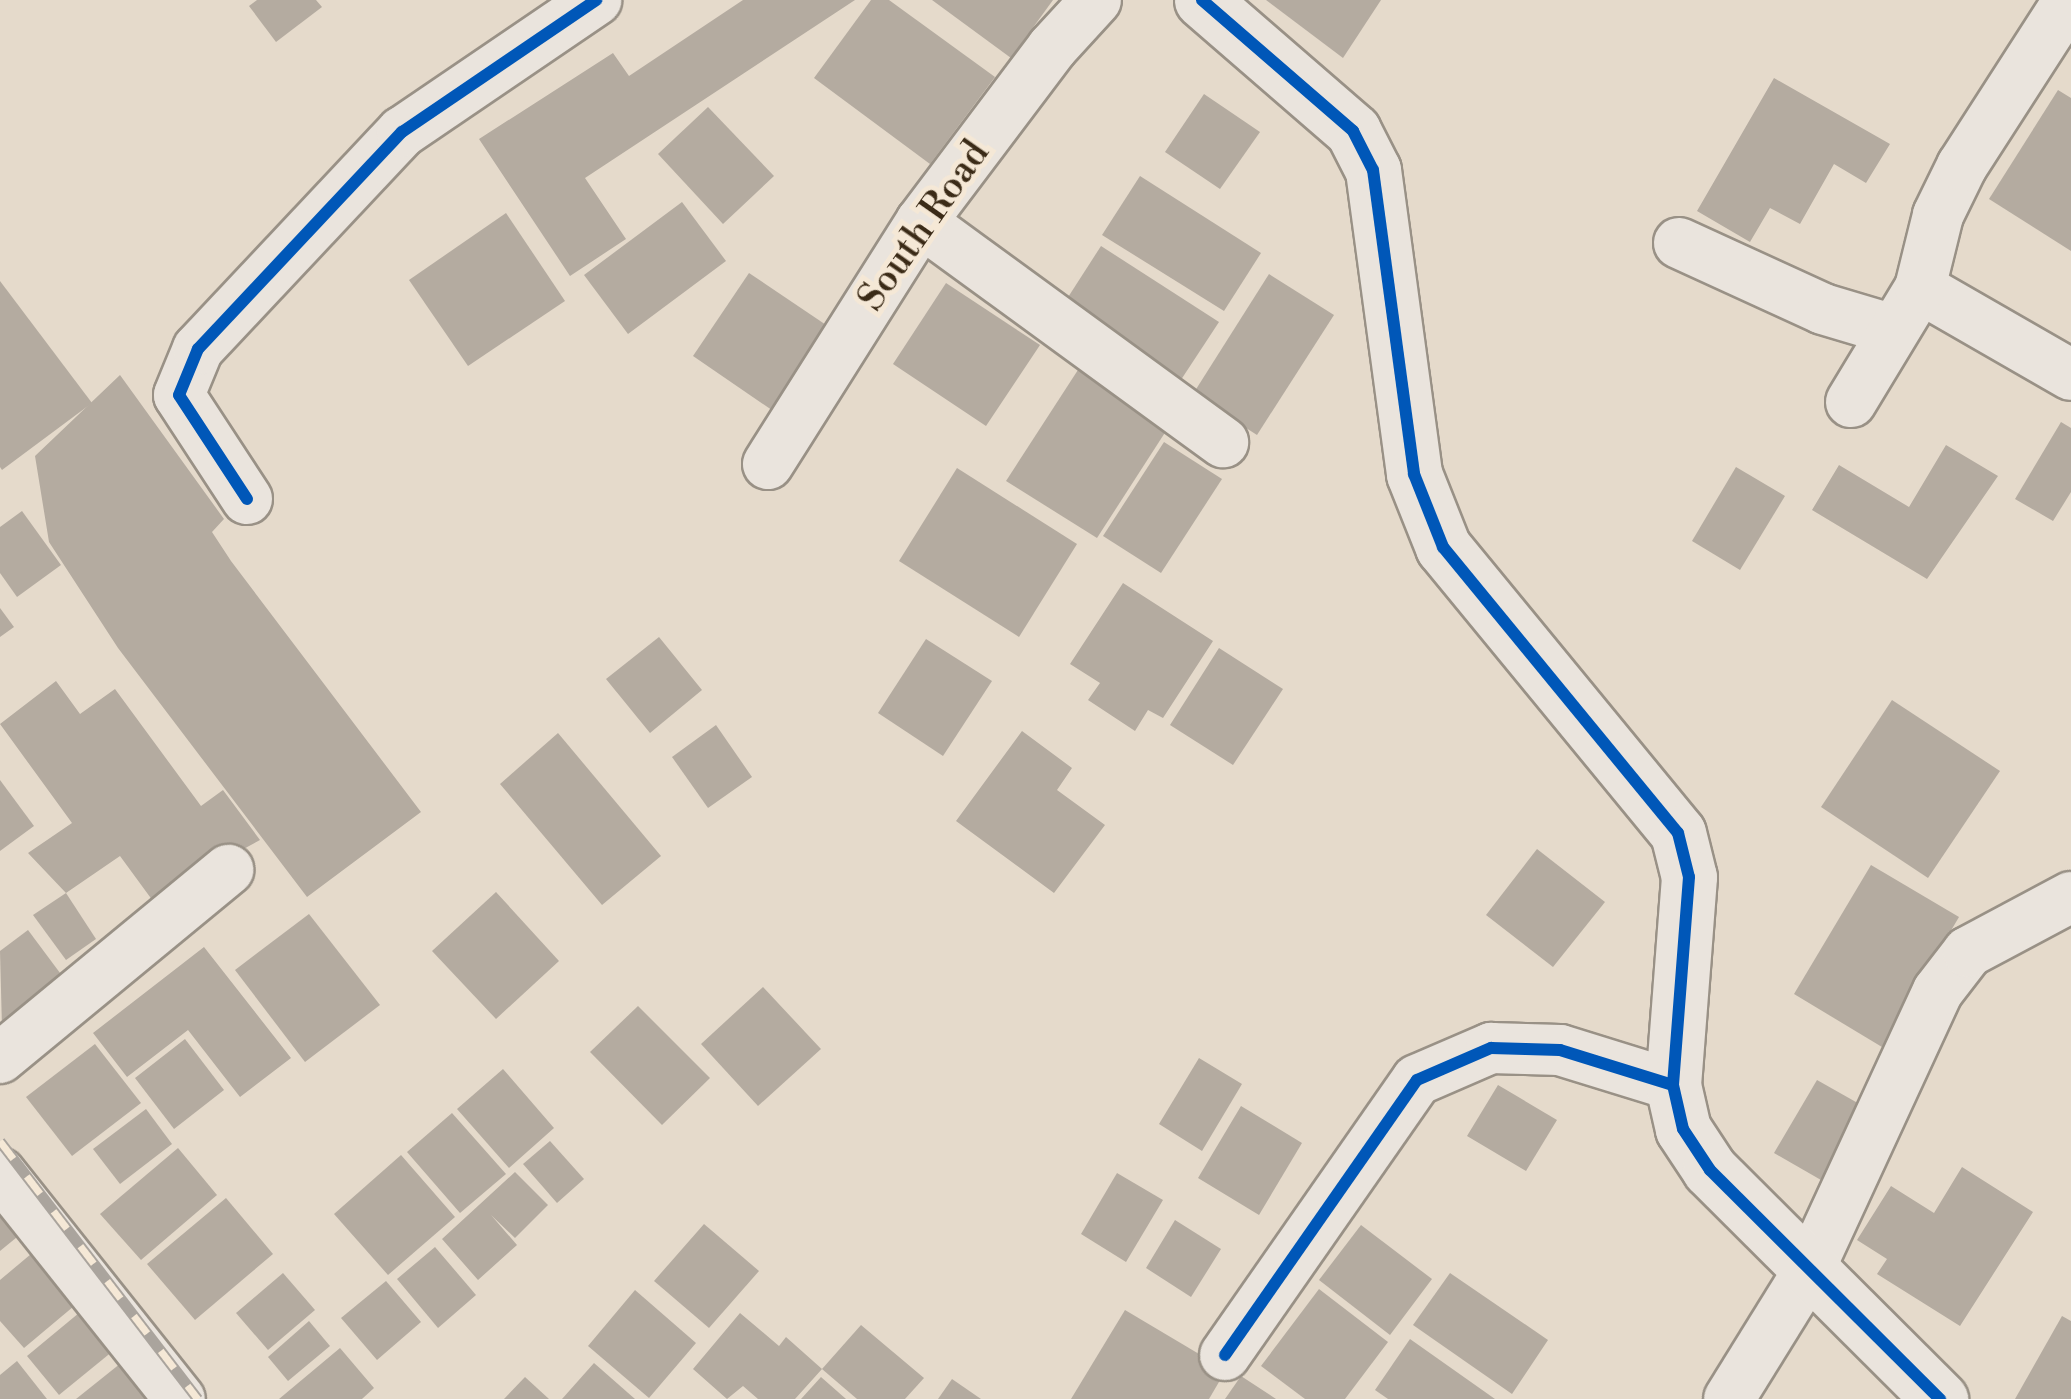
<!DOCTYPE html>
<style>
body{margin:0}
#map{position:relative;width:2071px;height:1399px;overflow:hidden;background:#e5dacb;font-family:"Libre Bodoni",serif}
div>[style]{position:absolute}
.building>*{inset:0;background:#b4aba0}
.roads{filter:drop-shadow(2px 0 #999186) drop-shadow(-2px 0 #999186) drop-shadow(0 2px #999186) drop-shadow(0 -2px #999186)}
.minor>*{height:50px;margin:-25px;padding:0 25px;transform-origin:25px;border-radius:25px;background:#eae4dd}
.tertiary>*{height:55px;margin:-27.5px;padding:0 27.5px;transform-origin:27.5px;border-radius:27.5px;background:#eae4dd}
.rail>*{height:11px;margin-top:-5.5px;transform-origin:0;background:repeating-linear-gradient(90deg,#f5e8d6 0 22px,#aaa49d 0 44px);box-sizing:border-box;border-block:2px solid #aaa49d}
.cycleway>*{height:12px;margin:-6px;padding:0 6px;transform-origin:6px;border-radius:6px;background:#0057b8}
span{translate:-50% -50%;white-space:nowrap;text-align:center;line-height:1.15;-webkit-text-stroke:10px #f5e8d6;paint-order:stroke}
.street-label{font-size:38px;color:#3b2b17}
</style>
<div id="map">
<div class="building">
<i style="clip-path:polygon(257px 0,316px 0,322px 7px,276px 42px,249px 6px)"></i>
<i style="clip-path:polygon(743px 0,855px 0,585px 178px,626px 239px,570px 276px,479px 139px,613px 53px,629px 76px)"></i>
<i style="clip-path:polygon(871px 0,889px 0,995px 77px,930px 164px,814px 78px)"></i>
<i style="clip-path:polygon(932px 0,1053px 0,1011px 58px)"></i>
<i style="clip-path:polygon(1266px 0,1381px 0,1343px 58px)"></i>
<i style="clip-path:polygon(1774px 78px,1890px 144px,1866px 183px,1834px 164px,1800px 224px,1770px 208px,1750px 242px,1697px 211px)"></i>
<i style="clip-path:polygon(2058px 90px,2071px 98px,2071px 251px,1989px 199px)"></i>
<i style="clip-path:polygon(1204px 94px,1260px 132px,1220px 189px,1165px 152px)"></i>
<i style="clip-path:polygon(708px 107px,774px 176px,723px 224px,658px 154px)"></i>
<i style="clip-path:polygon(1140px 176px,1261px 253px,1224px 311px,1102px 235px)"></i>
<i style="clip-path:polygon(682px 202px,726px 261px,628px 334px,584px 275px)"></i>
<i style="clip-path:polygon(506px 213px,565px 301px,468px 366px,409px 280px)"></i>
<i style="clip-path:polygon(1101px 246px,1219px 322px,1171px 395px,1054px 319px)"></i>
<i style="clip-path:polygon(749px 273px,838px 333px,782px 417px,693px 356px)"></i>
<i style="clip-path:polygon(1269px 274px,1334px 315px,1257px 435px,1193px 394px)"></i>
<i style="clip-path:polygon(0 281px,92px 403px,2px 470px,0 467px)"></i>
<i style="clip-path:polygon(946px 283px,1040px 345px,986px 426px,893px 364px)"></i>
<i style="clip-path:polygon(1087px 356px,1177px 414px,1097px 538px,1006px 481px)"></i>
<i style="clip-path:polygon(120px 375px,224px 519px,212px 532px,231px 561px,421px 812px,307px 897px,118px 648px,49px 542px,35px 456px)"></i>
<i style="clip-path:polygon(2061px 422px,2071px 428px,2071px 492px,2053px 521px,2015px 499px)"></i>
<i style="clip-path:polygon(1164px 442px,1222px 479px,1161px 573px,1103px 536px)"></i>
<i style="clip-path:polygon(1946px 445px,1998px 476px,1927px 579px,1812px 510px,1839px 465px,1909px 507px)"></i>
<i style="clip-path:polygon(1736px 467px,1785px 496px,1740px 570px,1692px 541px)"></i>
<i style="clip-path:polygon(957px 468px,1077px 544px,1019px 637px,899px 561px)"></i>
<i style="clip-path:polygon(22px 511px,61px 565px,17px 597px,0 573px,0 527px)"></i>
<i style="clip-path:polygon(1123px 583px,1213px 641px,1163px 718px,1148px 710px,1135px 731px,1088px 700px,1100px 683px,1070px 664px)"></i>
<i style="clip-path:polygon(0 608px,14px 627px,0 637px)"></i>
<i style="clip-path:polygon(659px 637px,702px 690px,650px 733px,606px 679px)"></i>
<i style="clip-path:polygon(926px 639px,992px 681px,943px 756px,878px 713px)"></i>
<i style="clip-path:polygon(1219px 648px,1283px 689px,1233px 765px,1170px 725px)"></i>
<i style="clip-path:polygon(56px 681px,80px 714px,115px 689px,201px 806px,223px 790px,260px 840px,201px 872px,161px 912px,120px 856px,66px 893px,28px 853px,72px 823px,0 724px)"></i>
<i style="clip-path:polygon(1892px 700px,2000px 771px,1928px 878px,1821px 807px)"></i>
<i style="clip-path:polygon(716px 725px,752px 777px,708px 808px,672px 757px)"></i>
<i style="clip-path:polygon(1022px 731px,1072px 768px,1057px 790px,1105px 825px,1054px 893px,956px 821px)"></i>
<i style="clip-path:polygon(558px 733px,661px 856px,602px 905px,500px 784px)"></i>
<i style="clip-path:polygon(0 780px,34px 826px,0 851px)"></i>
<i style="clip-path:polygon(1537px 849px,1605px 902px,1553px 967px,1486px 915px)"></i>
<i style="clip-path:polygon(1871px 865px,1959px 917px,1882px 1047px,1794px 994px)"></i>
<i style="clip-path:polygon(496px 892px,559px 961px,496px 1019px,432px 951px)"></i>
<i style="clip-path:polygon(66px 893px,96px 939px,66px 960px,33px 915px)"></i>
<i style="clip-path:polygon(309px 914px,380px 1005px,305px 1062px,235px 970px)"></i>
<i style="clip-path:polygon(28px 930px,66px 981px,2px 1028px,0 951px)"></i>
<i style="clip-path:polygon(204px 947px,291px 1058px,240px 1097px,188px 1030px,127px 1077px,93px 1033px)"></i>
<i style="clip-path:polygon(763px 987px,821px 1049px,758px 1106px,701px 1044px)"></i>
<i style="clip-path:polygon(638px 1006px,710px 1078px,662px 1125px,590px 1052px)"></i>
<i style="clip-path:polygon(185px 1039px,224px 1090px,174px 1129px,135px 1078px)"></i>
<i style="clip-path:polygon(95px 1044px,141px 1103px,72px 1156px,26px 1097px)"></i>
<i style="clip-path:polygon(1199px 1058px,1242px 1084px,1202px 1151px,1159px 1124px)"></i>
<i style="clip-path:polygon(503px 1069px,554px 1128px,509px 1168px,457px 1109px)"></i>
<i style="clip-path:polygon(1817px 1080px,1863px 1106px,1821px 1180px,1774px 1153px)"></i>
<i style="clip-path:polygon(1498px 1085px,1557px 1120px,1526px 1171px,1467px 1136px)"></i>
<i style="clip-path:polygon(1241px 1106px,1302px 1143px,1259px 1215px,1198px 1178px)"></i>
<i style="clip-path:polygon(146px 1109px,172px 1144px,120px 1184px,93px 1149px)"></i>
<i style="clip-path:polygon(452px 1113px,506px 1174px,460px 1213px,407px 1152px)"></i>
<i style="clip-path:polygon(550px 1141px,584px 1179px,557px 1203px,523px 1164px)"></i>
<i style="clip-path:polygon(178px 1148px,217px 1195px,141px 1260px,100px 1214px)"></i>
<i style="clip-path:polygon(401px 1155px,455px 1217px,388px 1275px,334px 1214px)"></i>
<i style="clip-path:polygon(1962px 1167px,2033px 1212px,1960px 1326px,1877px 1274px,1887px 1259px,1857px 1240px,1891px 1186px,1934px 1213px)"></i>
<i style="clip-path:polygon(515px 1172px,548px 1205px,515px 1238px,491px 1215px,517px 1245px,478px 1280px,442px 1239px)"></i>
<i style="clip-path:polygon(1117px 1173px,1163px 1200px,1126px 1262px,1081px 1234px)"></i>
<i style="clip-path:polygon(226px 1198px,273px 1254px,195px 1320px,147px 1264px)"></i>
<i style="clip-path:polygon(0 1207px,22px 1233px,0 1251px)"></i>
<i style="clip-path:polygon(1175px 1220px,1221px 1249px,1191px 1297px,1146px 1268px)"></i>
<i style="clip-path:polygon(704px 1224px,759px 1271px,709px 1328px,654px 1281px)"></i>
<i style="clip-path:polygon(1361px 1225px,1432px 1279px,1390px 1335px,1319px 1280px)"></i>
<i style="clip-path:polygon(43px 1244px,86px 1296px,24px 1348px,0 1321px,0 1280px)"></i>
<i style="clip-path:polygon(435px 1247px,476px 1295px,438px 1328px,397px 1279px)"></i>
<i style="clip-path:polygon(283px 1273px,315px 1310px,268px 1350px,236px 1313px)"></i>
<i style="clip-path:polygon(1450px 1273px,1548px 1340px,1512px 1394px,1413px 1325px)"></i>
<i style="clip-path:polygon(386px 1281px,421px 1322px,377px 1360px,341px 1318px)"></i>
<i style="clip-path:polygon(1319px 1289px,1388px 1342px,1345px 1399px,1305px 1399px,1261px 1366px)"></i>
<i style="clip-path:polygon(635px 1290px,696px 1343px,649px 1398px,588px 1346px)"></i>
<i style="clip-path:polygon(91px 1303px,124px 1342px,59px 1395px,27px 1356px)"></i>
<i style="clip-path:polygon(1125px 1310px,1226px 1370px,1209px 1399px,1071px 1399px)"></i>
<i style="clip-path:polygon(740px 1313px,779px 1346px,786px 1337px,822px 1369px,795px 1399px,758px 1399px,743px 1386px,727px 1399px,693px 1369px)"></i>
<i style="clip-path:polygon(2062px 1316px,2071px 1321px,2071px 1399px,2015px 1399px)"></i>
<i style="clip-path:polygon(309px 1321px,330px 1346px,288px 1381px,268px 1357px)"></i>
<i style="clip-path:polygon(861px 1325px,924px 1378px,905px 1399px,857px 1399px,822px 1369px)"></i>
<i style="clip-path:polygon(1410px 1339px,1495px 1399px,1388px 1399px,1375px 1390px)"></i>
<i style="clip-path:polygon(340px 1348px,374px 1388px,362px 1399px,279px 1399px)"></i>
<i style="clip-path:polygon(131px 1355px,167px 1399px,76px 1399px)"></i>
<i style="clip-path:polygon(17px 1361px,47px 1399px,0 1399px,0 1375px)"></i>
<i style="clip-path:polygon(594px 1363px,635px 1399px,562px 1399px)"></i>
<i style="clip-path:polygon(1241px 1376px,1276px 1399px,1225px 1399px)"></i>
<i style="clip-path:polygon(525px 1377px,549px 1399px,504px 1399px)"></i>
<i style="clip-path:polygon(821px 1377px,846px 1399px,801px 1399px)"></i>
<i style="clip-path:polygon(952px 1379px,981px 1399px,938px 1399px)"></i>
</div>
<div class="roads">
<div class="minor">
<i style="left:921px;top:222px;width:374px;rotate:36.1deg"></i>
<i style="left:1679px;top:243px;width:158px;rotate:24.6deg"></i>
<i style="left:1823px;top:309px;width:70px;rotate:16.6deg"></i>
<i style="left:1920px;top:288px;width:174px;rotate:29.9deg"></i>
<i style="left:1851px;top:402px;width:133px;rotate:-58.8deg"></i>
<i style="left:1920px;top:288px;width:75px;rotate:-76.1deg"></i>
<i style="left:1938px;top:215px;width:55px;rotate:-63.9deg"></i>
<i style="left:1962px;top:166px;width:197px;rotate:-57.2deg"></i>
<i style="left:768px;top:464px;width:286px;rotate:-57.7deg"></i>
<i style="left:921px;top:222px;width:218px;rotate:-53deg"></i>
<i style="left:1052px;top:48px;width:65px;rotate:-47.5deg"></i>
<i style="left:247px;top:499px;width:124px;rotate:-123.2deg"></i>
<i style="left:179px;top:395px;width:50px;rotate:-67.6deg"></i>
<i style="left:198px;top:349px;width:298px;rotate:-46.8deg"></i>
<i style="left:402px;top:132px;width:235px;rotate:-34.2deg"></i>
<i style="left:0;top:1058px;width:296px;rotate:-39.5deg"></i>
<i style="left:0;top:1173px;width:289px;rotate:51.5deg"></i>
<i style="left:1225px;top:1355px;width:335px;rotate:-55.1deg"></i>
<i style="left:1417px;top:1080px;width:81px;rotate:-23.4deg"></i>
<i style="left:1491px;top:1048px;width:69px;rotate:1.7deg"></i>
<i style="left:1560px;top:1050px;width:118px;rotate:17.2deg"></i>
<i style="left:1729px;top:1399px;width:152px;rotate:-58.2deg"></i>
<i style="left:1809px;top:1270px;width:307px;rotate:-65.2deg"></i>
<i style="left:1938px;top:991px;width:49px;rotate:-52.4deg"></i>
<i style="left:1968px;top:952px;width:117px;rotate:-28.1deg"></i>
</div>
<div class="tertiary">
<i style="left:1202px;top:0;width:200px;rotate:40.9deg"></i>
<i style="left:1353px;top:131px;width:44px;rotate:62.9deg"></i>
<i style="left:1373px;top:170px;width:307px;rotate:82.3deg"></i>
<i style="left:1414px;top:474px;width:79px;rotate:68.3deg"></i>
<i style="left:1443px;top:547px;width:370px;rotate:50.6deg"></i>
<i style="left:1678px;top:833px;width:45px;rotate:76deg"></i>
<i style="left:1689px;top:877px;width:209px;rotate:94.4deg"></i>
<i style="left:1673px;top:1085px;width:45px;rotate:77.2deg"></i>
<i style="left:1683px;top:1129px;width:49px;rotate:56.6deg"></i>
<i style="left:1710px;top:1170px;width:325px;rotate:44.9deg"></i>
</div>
</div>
<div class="rail">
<i style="left:0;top:1141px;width:325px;rotate:52.5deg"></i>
</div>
<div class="cycleway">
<i style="left:1202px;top:0;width:200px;rotate:40.9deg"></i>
<i style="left:1353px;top:131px;width:44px;rotate:62.9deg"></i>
<i style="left:1373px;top:170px;width:307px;rotate:82.3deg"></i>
<i style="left:1414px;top:474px;width:79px;rotate:68.3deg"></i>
<i style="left:1443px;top:547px;width:370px;rotate:50.6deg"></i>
<i style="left:1678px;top:833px;width:45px;rotate:76deg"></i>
<i style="left:1689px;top:877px;width:209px;rotate:94.4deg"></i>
<i style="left:1673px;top:1085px;width:45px;rotate:77.2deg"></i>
<i style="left:1683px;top:1129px;width:49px;rotate:56.6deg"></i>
<i style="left:1710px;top:1170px;width:325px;rotate:44.9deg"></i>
<i style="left:247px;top:499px;width:124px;rotate:-123.2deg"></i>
<i style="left:179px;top:395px;width:50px;rotate:-67.6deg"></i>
<i style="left:198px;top:349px;width:298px;rotate:-46.8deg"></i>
<i style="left:402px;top:132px;width:235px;rotate:-34.2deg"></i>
<i style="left:1225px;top:1355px;width:335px;rotate:-55.1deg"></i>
<i style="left:1417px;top:1080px;width:81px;rotate:-23.4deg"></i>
<i style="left:1491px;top:1048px;width:69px;rotate:1.7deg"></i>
<i style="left:1560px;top:1050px;width:118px;rotate:17.2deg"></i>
</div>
<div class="street-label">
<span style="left:924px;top:226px;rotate:-55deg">South Road</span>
</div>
</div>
